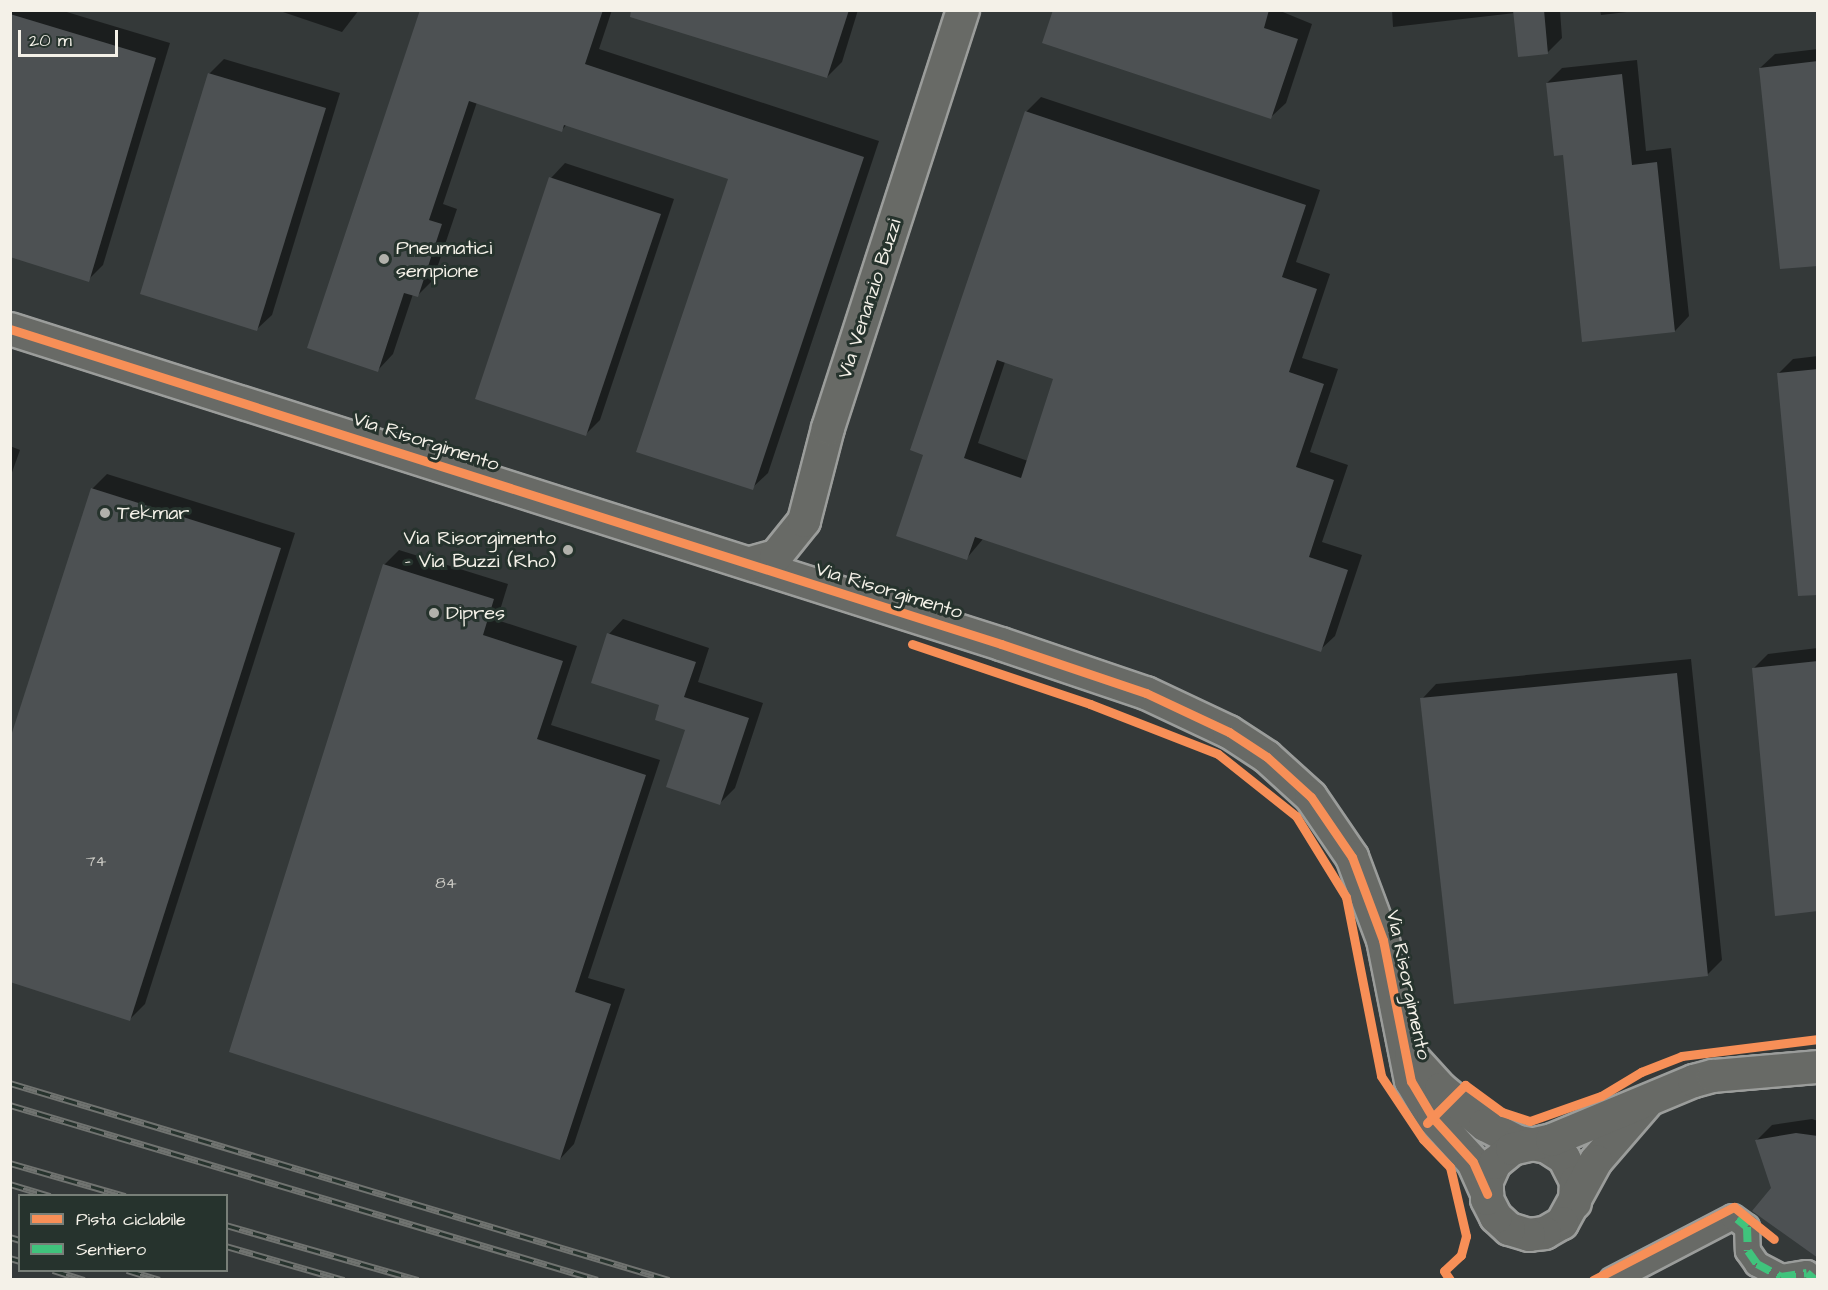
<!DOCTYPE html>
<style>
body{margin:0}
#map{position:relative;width:1828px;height:1290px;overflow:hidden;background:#343939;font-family:"Architects Daughter",sans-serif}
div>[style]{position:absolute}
.shadow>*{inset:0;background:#0007}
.building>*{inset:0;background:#4d5153}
.roads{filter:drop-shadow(2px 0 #9b9d9b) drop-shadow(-2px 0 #9b9d9b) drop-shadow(0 2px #9b9d9b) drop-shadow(0 -2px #9b9d9b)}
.pedestrian>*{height:24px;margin:-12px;padding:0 12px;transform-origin:12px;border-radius:12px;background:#686a66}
.minor>*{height:32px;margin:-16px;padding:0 16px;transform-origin:16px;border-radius:16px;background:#686a66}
.rail>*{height:7px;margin-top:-3.5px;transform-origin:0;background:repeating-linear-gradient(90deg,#26332d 0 14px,#707370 0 28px);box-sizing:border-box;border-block:2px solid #707370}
.quiet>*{height:8px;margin-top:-4px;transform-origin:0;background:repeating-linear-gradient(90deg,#40c37c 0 15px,transparent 0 23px)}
.cycleway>*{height:9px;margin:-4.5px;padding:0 4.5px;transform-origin:4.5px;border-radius:4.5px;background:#f78f57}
.dots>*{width:16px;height:16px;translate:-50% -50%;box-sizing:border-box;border:3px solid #26332d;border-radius:50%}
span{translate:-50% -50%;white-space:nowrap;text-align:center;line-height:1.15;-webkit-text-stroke:6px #26332d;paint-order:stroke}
.number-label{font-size:16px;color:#cac9c3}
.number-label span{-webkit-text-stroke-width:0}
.poi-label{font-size:20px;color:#f4f1e8}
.left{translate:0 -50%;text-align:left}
.right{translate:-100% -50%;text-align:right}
.street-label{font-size:20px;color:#f4f1e8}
.frame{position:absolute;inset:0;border:12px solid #f4f1e8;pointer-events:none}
.legend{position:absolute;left:18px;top:1194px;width:210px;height:78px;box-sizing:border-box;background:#26332d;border:2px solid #787f78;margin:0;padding:8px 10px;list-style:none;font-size:18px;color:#f4f1e8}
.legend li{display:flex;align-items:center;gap:12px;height:30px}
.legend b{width:30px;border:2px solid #787f78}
.scale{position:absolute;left:18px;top:30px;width:100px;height:27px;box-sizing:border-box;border:3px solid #f4f1e8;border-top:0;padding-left:8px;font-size:18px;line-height:21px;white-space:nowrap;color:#f4f1e8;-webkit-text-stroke:4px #26332d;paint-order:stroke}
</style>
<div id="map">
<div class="shadow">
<i style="clip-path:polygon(10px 10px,60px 10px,170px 43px,103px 265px,88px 280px,10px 255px)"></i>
<i style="clip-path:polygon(277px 10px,359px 10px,342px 32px)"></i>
<i style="clip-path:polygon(422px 10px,612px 10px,599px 49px,879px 141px,768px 473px,752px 488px,729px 178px,567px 124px,562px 130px,477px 102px,443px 204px,457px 209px,433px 280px,417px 296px,413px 294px,393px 354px,378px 370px)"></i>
<i style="clip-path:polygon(666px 10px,858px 10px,842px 62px,827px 77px)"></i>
<i style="clip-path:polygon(1055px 10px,1278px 10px,1312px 24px,1286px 103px,1271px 117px)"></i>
<i style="clip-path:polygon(1392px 10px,1560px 10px,1562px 38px,1548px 52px,1515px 13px,1393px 27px)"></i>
<i style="clip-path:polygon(1600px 10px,1644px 10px,1601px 15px)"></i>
<i style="clip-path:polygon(1818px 49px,1818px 264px,1760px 68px,1775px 54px)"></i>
<i style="clip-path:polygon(224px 59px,340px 93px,272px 315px,257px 329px,209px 74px)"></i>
<i style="clip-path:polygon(1637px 60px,1646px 151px,1671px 148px,1689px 316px,1675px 331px,1564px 153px,1547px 83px,1562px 68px)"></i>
<i style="clip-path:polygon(evenodd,1041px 97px,1320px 190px,1296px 262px,1330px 274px,1302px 358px,1338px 369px,1310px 452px,1348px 465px,1322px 542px,1362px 555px,1335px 636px,1320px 650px,983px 539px,967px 558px,925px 454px,1026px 112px,1041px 97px,1005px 362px,1055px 378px,1028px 461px,978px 443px,1005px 362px)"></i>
<i style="clip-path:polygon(565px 163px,674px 199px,600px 420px,585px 435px,551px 178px)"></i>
<i style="clip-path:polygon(1818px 356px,1818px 571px,1779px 373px,1793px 359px)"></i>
<i style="clip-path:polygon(10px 446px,20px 450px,10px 478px)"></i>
<i style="clip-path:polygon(107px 474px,295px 533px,145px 1004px,130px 1019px,92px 489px)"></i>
<i style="clip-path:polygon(399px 550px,508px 584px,497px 620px,577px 646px,551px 725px,660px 760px,588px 978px,625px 989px,574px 1144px,560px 1159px,384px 565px)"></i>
<i style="clip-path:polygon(623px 619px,709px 648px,698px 682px,763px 703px,735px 788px,720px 803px,686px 729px,661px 704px,609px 634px)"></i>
<i style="clip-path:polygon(1818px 648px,1818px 909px,1753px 669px,1768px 654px)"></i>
<i style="clip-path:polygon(1691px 659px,1722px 960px,1707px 975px,1422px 699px,1436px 684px)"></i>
<i style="clip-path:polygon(1812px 1119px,1818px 1121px,1818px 1256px,1757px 1140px,1772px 1125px)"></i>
</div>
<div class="building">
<i style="clip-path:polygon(420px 10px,603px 10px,585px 64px,864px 157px,753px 490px,636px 452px,728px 179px,564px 125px,562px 132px,469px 101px,429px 220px,442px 224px,418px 297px,404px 293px,378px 372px,307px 348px)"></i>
<i style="clip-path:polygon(631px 10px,849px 10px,827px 78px,630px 17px)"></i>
<i style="clip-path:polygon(1053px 10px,1269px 10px,1264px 28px,1298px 39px,1271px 119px,1042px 43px)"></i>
<i style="clip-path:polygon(1513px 10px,1544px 10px,1548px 54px,1518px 57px)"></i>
<i style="clip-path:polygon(10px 14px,156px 58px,89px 282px,10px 257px)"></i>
<i style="clip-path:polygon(1818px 61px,1818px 266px,1780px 269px,1759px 68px)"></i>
<i style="clip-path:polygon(208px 73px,326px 108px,257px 331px,140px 294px)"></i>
<i style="clip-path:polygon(1622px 74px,1632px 165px,1657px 162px,1675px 332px,1582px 342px,1563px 155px,1554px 156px,1546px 83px)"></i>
<i style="clip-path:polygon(evenodd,1025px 111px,1306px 205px,1282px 277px,1317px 289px,1289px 372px,1324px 384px,1296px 467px,1334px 480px,1309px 557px,1348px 570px,1321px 652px,975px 537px,967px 560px,896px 536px,923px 455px,910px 450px,1025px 111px,997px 360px,1053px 379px,1021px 478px,964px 458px,997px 360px)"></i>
<i style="clip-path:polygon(549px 177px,661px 214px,586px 436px,475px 399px)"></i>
<i style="clip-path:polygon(1818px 369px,1818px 595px,1798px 596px,1777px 373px)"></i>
<i style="clip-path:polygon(91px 488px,281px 548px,130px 1021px,10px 982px,10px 739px)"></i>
<i style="clip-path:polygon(383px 564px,494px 599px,483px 635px,563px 661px,537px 739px,646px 775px,575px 992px,611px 1004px,560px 1160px,229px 1052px)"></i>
<i style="clip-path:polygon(607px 633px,696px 662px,684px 697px,749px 718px,720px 805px,666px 787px,685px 730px,655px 720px,659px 705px,591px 683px)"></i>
<i style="clip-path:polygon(1818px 661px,1818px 911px,1775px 916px,1752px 668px)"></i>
<i style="clip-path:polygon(1677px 673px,1708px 976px,1454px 1004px,1420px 698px)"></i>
<i style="clip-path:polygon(1796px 1133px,1818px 1136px,1818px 1258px,1752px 1211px,1771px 1188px,1755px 1140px)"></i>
</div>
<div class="roads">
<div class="pedestrian">
<i style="left:1612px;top:1280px;width:136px;rotate:-27.5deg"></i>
<i style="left:1733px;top:1217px;width:17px;rotate:36deg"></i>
<i style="left:1747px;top:1227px;width:24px;rotate:88deg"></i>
<i style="left:1748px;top:1251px;width:16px;rotate:55deg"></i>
<i style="left:1757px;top:1264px;width:27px;rotate:28deg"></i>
<i style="left:1781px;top:1277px;width:26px;rotate:-9deg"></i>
<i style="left:1807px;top:1273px;width:11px;rotate:41deg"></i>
</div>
<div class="minor">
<i style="left:10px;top:329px;width:1040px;rotate:17.63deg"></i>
<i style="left:1001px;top:644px;width:153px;rotate:18.7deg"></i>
<i style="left:1146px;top:693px;width:92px;rotate:25.2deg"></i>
<i style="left:1229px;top:732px;width:45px;rotate:33.3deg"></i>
<i style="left:1267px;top:757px;width:59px;rotate:42.3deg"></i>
<i style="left:1311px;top:797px;width:73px;rotate:55.7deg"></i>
<i style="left:1352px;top:857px;width:89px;rotate:69.5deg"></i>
<i style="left:1383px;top:940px;width:144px;rotate:78.8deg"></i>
<i style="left:1411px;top:1081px;width:43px;rotate:59.3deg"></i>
<i style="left:1433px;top:1118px;width:59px;rotate:47.7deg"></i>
<i style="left:1473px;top:1162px;width:35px;rotate:66deg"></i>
<i style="left:751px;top:563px;width:26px;rotate:-16deg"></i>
<i style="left:776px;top:556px;width:45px;rotate:-51.3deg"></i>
<i style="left:804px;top:521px;width:96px;rotate:-75.5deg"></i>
<i style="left:828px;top:428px;width:439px;rotate:-72.1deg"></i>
<i style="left:1411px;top:1056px;width:45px;rotate:47.7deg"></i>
<i style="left:1441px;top:1089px;width:57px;rotate:39.3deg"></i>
<i style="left:1485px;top:1125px;width:38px;rotate:27deg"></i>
<i style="left:1519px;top:1142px;width:28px;rotate:10deg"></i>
<i style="left:1547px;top:1147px;width:20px;rotate:33deg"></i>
<i style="left:1564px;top:1158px;width:27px;rotate:63deg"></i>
<i style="left:1576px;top:1182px;width:21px;rotate:93deg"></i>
<i style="left:1647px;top:1102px;width:78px;rotate:130.8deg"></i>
<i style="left:1596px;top:1161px;width:71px;rotate:118.7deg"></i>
<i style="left:1562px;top:1223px;width:20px;rotate:150deg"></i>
<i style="left:1545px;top:1233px;width:16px;rotate:173deg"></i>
<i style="left:1529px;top:1235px;width:21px;rotate:-163deg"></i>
<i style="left:1509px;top:1229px;width:18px;rotate:-137deg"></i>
<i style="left:1496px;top:1217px;width:20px;rotate:-117deg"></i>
<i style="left:1487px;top:1199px;width:18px;rotate:-90deg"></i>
<i style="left:1487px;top:1181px;width:20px;rotate:-66deg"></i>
<i style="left:1495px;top:1163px;width:22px;rotate:-39deg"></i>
<i style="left:1512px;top:1149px;width:41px;rotate:-12.7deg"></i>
<i style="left:1552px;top:1140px;width:154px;rotate:-22.6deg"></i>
<i style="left:1694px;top:1081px;width:20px;rotate:-15deg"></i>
<i style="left:1713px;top:1076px;width:105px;rotate:-4.9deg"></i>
</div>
</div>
<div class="rail">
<i style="left:10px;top:1083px;width:688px;rotate:16.64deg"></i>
<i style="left:10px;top:1105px;width:613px;rotate:16.57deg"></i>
<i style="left:10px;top:1163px;width:120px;rotate:16deg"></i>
<i style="left:10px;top:1184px;width:42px;rotate:16.7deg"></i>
<i style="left:226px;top:1225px;width:200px;rotate:16deg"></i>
<i style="left:10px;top:1237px;width:10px;rotate:17deg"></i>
<i style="left:226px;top:1246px;width:123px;rotate:16.1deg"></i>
<i style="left:10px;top:1258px;width:10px;rotate:17deg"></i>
<i style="left:53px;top:1270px;width:33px;rotate:18deg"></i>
<i style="left:127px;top:1270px;width:34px;rotate:17deg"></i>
</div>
<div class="quiet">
<i style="left:1737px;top:1219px;width:13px;rotate:39deg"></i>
<i style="left:1747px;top:1227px;width:24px;rotate:88deg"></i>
<i style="left:1748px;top:1251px;width:16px;rotate:55deg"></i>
<i style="left:1757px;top:1264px;width:27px;rotate:28deg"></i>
<i style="left:1781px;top:1277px;width:26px;rotate:-9deg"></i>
<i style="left:1807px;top:1273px;width:11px;rotate:41deg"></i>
</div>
<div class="cycleway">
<i style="left:10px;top:329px;width:1040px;rotate:17.63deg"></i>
<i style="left:1001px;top:644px;width:153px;rotate:18.7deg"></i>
<i style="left:1146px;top:693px;width:92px;rotate:25.2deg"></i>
<i style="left:1229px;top:732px;width:45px;rotate:33.3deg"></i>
<i style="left:1267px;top:757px;width:59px;rotate:42.3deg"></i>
<i style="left:1311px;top:797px;width:73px;rotate:55.7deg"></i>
<i style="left:1352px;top:857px;width:89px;rotate:69.5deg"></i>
<i style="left:1383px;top:940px;width:144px;rotate:78.8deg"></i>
<i style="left:1411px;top:1081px;width:43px;rotate:59.3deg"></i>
<i style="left:1433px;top:1118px;width:59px;rotate:47.7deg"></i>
<i style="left:1473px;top:1162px;width:35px;rotate:66deg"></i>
<i style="left:912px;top:644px;width:188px;rotate:18.6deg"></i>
<i style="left:1090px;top:704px;width:137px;rotate:21.3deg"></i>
<i style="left:1218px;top:754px;width:100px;rotate:38.5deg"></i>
<i style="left:1296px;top:816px;width:95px;rotate:58.3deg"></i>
<i style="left:1346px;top:897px;width:182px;rotate:78.9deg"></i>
<i style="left:1381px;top:1076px;width:76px;rotate:56.3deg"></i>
<i style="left:1423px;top:1139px;width:39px;rotate:46deg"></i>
<i style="left:1450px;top:1167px;width:71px;rotate:76.9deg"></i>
<i style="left:1466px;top:1236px;width:20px;rotate:105deg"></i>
<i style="left:1461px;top:1255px;width:23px;rotate:137deg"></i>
<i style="left:1444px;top:1271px;width:11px;rotate:56deg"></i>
<i style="left:1427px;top:1123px;width:54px;rotate:-45deg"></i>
<i style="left:1465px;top:1085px;width:46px;rotate:36.1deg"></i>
<i style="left:1502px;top:1112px;width:29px;rotate:18deg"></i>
<i style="left:1530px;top:1121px;width:75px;rotate:-19.4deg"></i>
<i style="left:1601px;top:1096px;width:47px;rotate:-31deg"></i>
<i style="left:1641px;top:1072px;width:44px;rotate:-21.3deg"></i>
<i style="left:1682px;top:1056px;width:137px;rotate:-7.1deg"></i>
<i style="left:1593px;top:1280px;width:159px;rotate:-27.4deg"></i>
<i style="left:1734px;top:1207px;width:51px;rotate:38.7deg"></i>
</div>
<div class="dots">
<i style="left:384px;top:259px;background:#b1b1ab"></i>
<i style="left:105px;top:513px;background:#b1b1ab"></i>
<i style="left:568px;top:550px;background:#b1b1ab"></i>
<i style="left:434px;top:613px;background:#b1b1ab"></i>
</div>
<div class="number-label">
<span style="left:96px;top:861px">74</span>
<span style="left:446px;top:883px">84</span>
</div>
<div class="poi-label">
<span class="left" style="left:396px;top:260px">Pneumatici<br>sempione</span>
<span class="left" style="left:117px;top:513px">Tekmar</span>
<span class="right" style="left:556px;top:550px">Via Risorgimento<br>- Via Buzzi (Rho)</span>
<span class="left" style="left:446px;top:613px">Dipres</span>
</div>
<div class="street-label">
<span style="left:870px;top:299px;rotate:-72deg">Via Venanzio Buzzi</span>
<span style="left:426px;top:442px;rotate:18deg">Via Risorgimento</span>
<span style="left:889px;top:591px;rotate:17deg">Via Risorgimento</span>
<span style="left:1408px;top:985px;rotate:78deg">Via Risorgimento</span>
</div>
<div class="frame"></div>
<ul class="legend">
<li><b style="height:8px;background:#f78f57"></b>Pista ciclabile</li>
<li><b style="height:8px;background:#40c37c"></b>Sentiero</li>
</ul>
<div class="scale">20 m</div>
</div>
